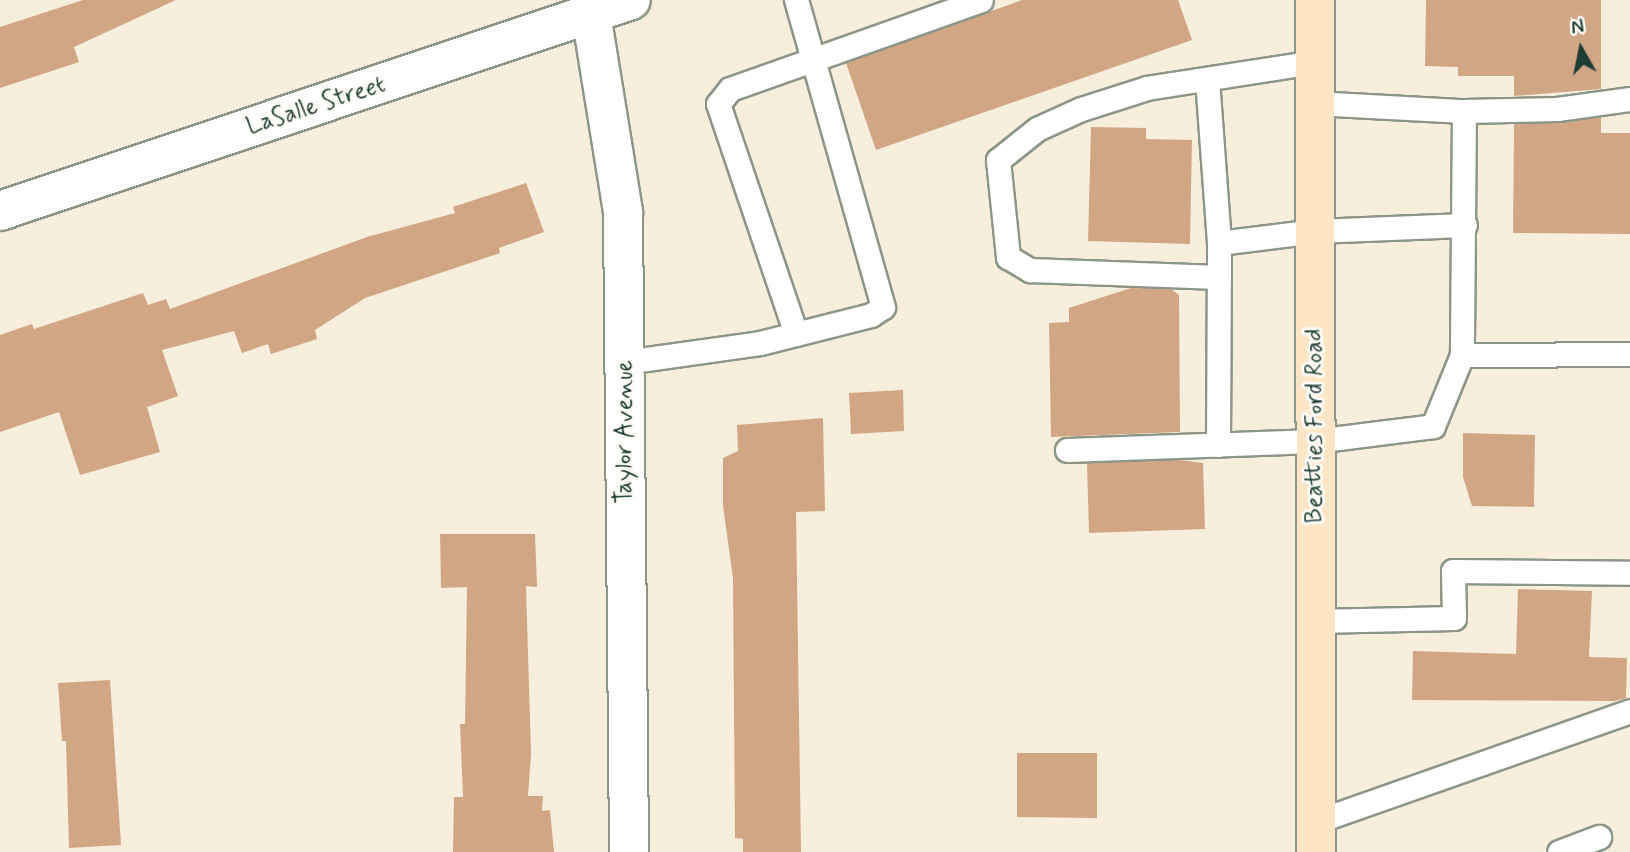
<!DOCTYPE html>
<style>
body{margin:0}
#map{position:relative;width:1630px;height:852px;overflow:hidden;background:#f7eedc;font-family:Mynerve,sans-serif}
div>[style]{position:absolute}
.building>*{inset:0;background:#d1a685}
.roads{filter:drop-shadow(2px 0 #8b9688) drop-shadow(-2px 0 #8b9688) drop-shadow(0 2px #8b9688) drop-shadow(0 -2px #8b9688)}
.service>*{height:23px;margin:-11.5px;padding:0 11.5px;transform-origin:11.5px;border-radius:11.5px;background:#fff}
.minor>*{height:38px;margin:-19px;padding:0 19px;transform-origin:19px;border-radius:19px;background:#fff}
.secondary>*{height:38px;margin:-19px;padding:0 19px;transform-origin:19px;border-radius:19px;background:#fde5c5}
span{translate:-50% -50%;white-space:nowrap;text-align:center;line-height:1.15;-webkit-text-stroke:6px #fdfcf7;paint-order:stroke}
.street-label{font-size:24px;color:#1f3d34}
.north{position:absolute;left:1546px;top:14px;width:70px;height:70px;-webkit-text-stroke:5px #fdfcf7;paint-order:stroke;rotate:351deg;font-size:19px;font-weight:700;line-height:28px;text-align:center;color:#1f3d34}
.north::after{content:'';display:block;margin:auto;width:24px;height:32px;background:#1f3d34;clip-path:polygon(50% 0,100% 100%,50% 72%,0 100%)}
</style>
<div id="map">
<div class="building">
<i style="clip-path:polygon(83px 0,176px 0,74px 47px,79px 62px,0 88px,0 27px)"></i>
<i style="clip-path:polygon(1022px 0,1178px 0,1192px 40px,876px 150px,846px 63px)"></i>
<i style="clip-path:polygon(1426px 0,1601px 0,1601px 89px,1514px 96px,1514px 76px,1458px 76px,1458px 67px,1425px 66px)"></i>
<i style="clip-path:polygon(1601px 117px,1601px 133px,1630px 133px,1630px 234px,1513px 233px,1514px 124px)"></i>
<i style="clip-path:polygon(1091px 127px,1146px 128px,1146px 139px,1192px 140px,1190px 244px,1088px 241px)"></i>
<i style="clip-path:polygon(526px 183px,544px 232px,499px 248px,500px 253px,365px 298px,315px 330px,317px 339px,271px 354px,268px 344px,242px 353px,234px 331px,162px 350px,178px 396px,147px 407px,160px 452px,80px 475px,59px 412px,0 432px,0 335px,32px 324px,34px 329px,143px 293px,148px 305px,166px 299px,170px 309px,367px 237px,455px 213px,453px 207px)"></i>
<i style="clip-path:polygon(1131px 288px,1171px 289px,1179px 295px,1180px 432px,1051px 437px,1049px 323px,1069px 322px,1069px 308px)"></i>
<i style="clip-path:polygon(903px 390px,904px 431px,851px 434px,849px 393px)"></i>
<i style="clip-path:polygon(823px 418px,825px 511px,796px 512px,801px 852px,743px 852px,743px 839px,735px 838px,733px 578px,723px 506px,723px 458px,738px 451px,737px 425px)"></i>
<i style="clip-path:polygon(1463px 433px,1535px 435px,1534px 507px,1472px 506px,1463px 477px)"></i>
<i style="clip-path:polygon(1180px 460px,1203px 463px,1205px 529px,1089px 533px,1087px 463px)"></i>
<i style="clip-path:polygon(440px 534px,535px 534px,537px 587px,526px 586px,531px 754px,528px 796px,543px 796px,542px 811px,550px 810px,554px 852px,453px 852px,454px 797px,463px 797px,460px 724px,465px 724px,467px 587px,441px 588px)"></i>
<i style="clip-path:polygon(1518px 589px,1592px 591px,1589px 657px,1627px 658px,1626px 698px,1615px 701px,1412px 700px,1413px 651px,1516px 654px)"></i>
<i style="clip-path:polygon(110px 680px,121px 845px,69px 848px,66px 741px,62px 741px,58px 683px)"></i>
<i style="clip-path:polygon(1017px 753px,1097px 753px,1097px 818px,1017px 817px)"></i>
</div>
<div class="roads">
<div class="service">
<i style="left:1314px;top:62px;width:169px;rotate:171.2deg"></i>
<i style="left:1147px;top:88px;width:69px;rotate:162.3deg"></i>
<i style="left:1081px;top:109px;width:48px;rotate:155.6deg"></i>
<i style="left:1037px;top:129px;width:50px;rotate:141.5deg"></i>
<i style="left:998px;top:160px;width:98px;rotate:84.1deg"></i>
<i style="left:1008px;top:257px;width:26px;rotate:31deg"></i>
<i style="left:1030px;top:270px;width:189px;rotate:2.1deg"></i>
<i style="left:1219px;top:277px;width:34px;rotate:-90deg"></i>
<i style="left:1219px;top:243px;width:97px;rotate:-7.1deg"></i>
<i style="left:1315px;top:231px;width:150px;rotate:-2.3deg"></i>
<i style="left:1207px;top:79px;width:164px;rotate:85.8deg"></i>
<i style="left:1314px;top:103px;width:150px;rotate:3.1deg"></i>
<i style="left:1464px;top:111px;width:244px;rotate:90.5deg"></i>
<i style="left:1464px;top:111px;width:93px;rotate:-1.2deg"></i>
<i style="left:1557px;top:109px;width:74px;rotate:-7.8deg"></i>
<i style="left:796px;top:334px;width:243px;rotate:-108.7deg"></i>
<i style="left:718px;top:104px;width:19px;rotate:-51deg"></i>
<i style="left:730px;top:89px;width:266px;rotate:-19.5deg"></i>
<i style="left:625px;top:362px;width:136px;rotate:-8deg"></i>
<i style="left:760px;top:343px;width:114px;rotate:-14.2deg"></i>
<i style="left:871px;top:315px;width:14px;rotate:-34deg"></i>
<i style="left:883px;top:307px;width:319px;rotate:-105.8deg"></i>
<i style="left:1218px;top:445px;width:168px;rotate:-89.7deg"></i>
<i style="left:1067px;top:450px;width:248px;rotate:-2.1deg"></i>
<i style="left:1315px;top:441px;width:119px;rotate:-7.2deg"></i>
<i style="left:1433px;top:426px;width:77px;rotate:-67.8deg"></i>
<i style="left:1462px;top:355px;width:168px;rotate:-0.3deg"></i>
<i style="left:1315px;top:621px;width:139px;rotate:-1.2deg"></i>
<i style="left:1454px;top:618px;width:47px;rotate:-91.2deg"></i>
<i style="left:1453px;top:571px;width:177px;rotate:0.6deg"></i>
<i style="left:1315px;top:822px;width:334px;rotate:-19.4deg"></i>
<i style="left:1559px;top:852px;width:43px;rotate:-20.6deg"></i>
</div>
<div class="minor">
<i style="left:591px;top:14px;width:201px;rotate:80.8deg"></i>
<i style="left:623px;top:212px;width:640px;rotate:89.46deg"></i>
<i style="left:0;top:211px;width:665px;rotate:-18.49deg"></i>
</div>
<div class="secondary">
<i style="left:1315px;top:0;width:852px;rotate:89.93deg"></i>
</div>
</div>
<div class="street-label">
<span style="left:316px;top:106px;rotate:-18deg">LaSalle Street</span>
<span style="left:1315px;top:426px;rotate:-90deg">Beatties Ford Road</span>
<span style="left:625px;top:432px;rotate:-90deg">Taylor Avenue</span>
</div>
<div class="north">N</div>
</div>
